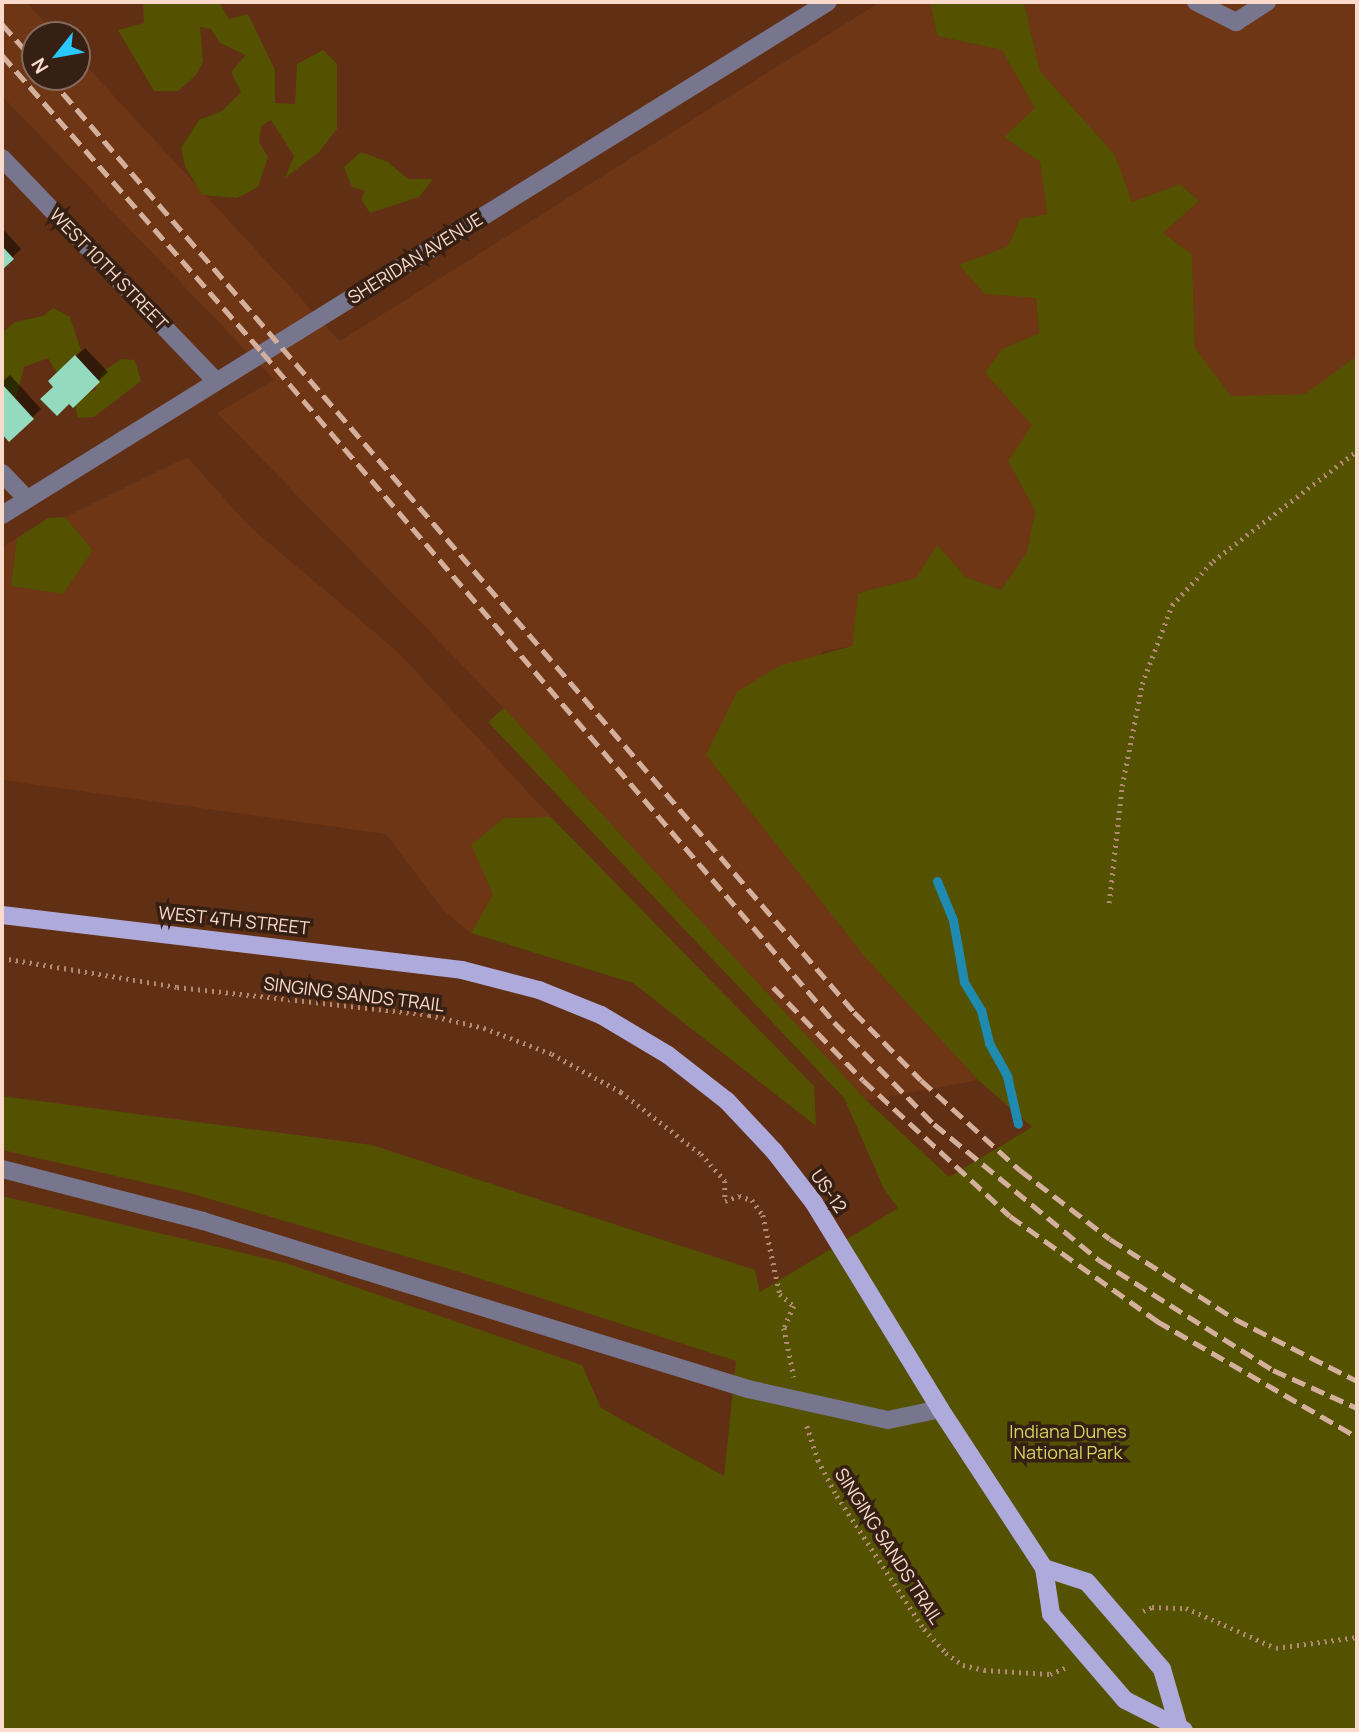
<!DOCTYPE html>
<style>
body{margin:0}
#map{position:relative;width:1359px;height:1732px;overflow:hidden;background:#612f13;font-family:Manrope,sans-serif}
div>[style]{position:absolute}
.built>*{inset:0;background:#6f3615}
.green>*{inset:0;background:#545101}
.shadow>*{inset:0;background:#0007}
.stream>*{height:9px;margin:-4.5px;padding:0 4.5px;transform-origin:4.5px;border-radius:4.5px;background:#1f8bb1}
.building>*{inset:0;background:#93dabe}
.path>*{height:4.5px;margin-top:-2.25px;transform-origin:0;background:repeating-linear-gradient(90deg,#b38b75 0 2px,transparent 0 7px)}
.minor>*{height:18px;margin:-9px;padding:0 9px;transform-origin:9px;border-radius:9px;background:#77768e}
.major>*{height:18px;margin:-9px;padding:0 9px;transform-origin:9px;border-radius:9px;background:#aeaadb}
.rail>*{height:5px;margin-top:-2.5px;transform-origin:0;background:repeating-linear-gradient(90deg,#d3af9c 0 14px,transparent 0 21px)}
span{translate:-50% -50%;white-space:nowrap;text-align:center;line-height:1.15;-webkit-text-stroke:7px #361f13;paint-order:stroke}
.street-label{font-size:18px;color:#fadbcb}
.park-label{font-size:18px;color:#d7d561}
.frame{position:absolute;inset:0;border:4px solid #fadbcb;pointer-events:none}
.north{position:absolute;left:21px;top:21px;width:70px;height:70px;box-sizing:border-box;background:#361f13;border:2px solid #846a5d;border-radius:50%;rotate:239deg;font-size:19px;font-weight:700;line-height:28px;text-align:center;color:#fadbcb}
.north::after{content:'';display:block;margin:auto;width:24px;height:32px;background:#29c8ff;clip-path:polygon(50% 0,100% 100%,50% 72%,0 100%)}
</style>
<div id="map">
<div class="built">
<i style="clip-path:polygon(2px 2px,26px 2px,57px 35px,35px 35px,35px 77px,77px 77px,77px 56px,340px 341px,880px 2px,930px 2px,937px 36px,1002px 50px,1036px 108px,1004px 137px,1040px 162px,1047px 214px,1020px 219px,1008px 246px,959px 265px,986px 294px,1036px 298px,1039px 333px,1002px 349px,1033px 425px,1008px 461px,1035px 511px,1027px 552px,1001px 590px,966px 577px,937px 546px,916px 578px,858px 593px,852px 646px,824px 651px,706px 755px,865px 956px,978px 1080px,867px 1101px,504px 708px,217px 413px,274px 380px,2px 96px)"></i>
<i style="clip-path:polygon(1024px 2px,1357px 2px,1357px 356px,1305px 395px,1231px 397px,1195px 348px,1192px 254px,1163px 233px,1199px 201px,1180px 184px,1132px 202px,1115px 155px,1040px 71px)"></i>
<i style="clip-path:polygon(187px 457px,250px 527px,398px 652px,551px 817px,504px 818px,493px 894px,471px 933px,443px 910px,386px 834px,2px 780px,2px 547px,17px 538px,11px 586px,93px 550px,65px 517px)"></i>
</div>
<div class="green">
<i style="clip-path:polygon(143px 2px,219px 2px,229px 19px,248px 14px,275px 70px,275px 103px,295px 104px,297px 64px,323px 50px,337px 64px,337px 129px,319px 152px,285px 178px,294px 156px,271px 120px,261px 126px,259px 142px,268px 157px,258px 187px,237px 198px,202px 195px,185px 166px,181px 148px,199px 120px,222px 111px,241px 92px,231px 72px,246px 55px,220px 43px,211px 29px,200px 27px,203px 61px,196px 75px,178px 91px,154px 91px,118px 30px,144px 23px)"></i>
<i style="clip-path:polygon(930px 2px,1024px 2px,1040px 71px,1115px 155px,1132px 202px,1180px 184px,1199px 201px,1163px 233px,1192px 254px,1195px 348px,1231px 396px,1305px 394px,1357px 356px,1357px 1730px,2px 1730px,2px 1196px,286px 1263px,582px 1365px,601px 1408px,724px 1476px,736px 1361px,463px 1273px,186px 1192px,2px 1150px,2px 1096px,372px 1145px,755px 1270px,760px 1292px,898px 1208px,884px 1189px,844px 1098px,488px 722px,504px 708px,867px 1101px,949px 1177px,1032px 1127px,978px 1080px,865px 957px,706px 755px,737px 692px,779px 666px,852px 646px,858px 593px,916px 578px,937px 545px,966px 577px,1001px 590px,1027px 552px,1035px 511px,1008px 461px,1032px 425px,985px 373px,1002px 349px,1039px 333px,1036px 298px,985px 294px,959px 265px,1008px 246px,1020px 219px,1047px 214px,1040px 162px,1004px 137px,1035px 108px,1002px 50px,937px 36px)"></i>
<i style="clip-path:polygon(361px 152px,388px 162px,408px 179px,433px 179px,419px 197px,370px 213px,361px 199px,365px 191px,352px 187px,344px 167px)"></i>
<i style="clip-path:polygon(53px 308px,70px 317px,81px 350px,58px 375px,48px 358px,24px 367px,15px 403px,2px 403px,2px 333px,15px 322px,43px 316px)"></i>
<i style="clip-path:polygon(121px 359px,135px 360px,141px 381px,94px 417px,78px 418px,74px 400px,95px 390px,102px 372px)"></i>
<i style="clip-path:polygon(65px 517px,93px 550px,63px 594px,11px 586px,17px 538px,48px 518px)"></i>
<i style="clip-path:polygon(551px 817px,814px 1086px,816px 1126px,633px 983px,471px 933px,493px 894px,471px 845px,504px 818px)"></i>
</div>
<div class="shadow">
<i style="clip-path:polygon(2px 228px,21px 249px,2px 267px)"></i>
<i style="clip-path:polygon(85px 348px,108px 372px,73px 406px,50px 381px)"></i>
<i style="clip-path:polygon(10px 375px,41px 409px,9px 440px,2px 431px,2px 382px)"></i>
</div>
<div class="stream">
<i style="left:937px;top:881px;width:42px;rotate:67.7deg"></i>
<i style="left:953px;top:920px;width:63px;rotate:79.9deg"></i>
<i style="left:964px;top:982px;width:33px;rotate:59deg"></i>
<i style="left:981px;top:1010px;width:34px;rotate:76deg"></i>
<i style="left:989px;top:1043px;width:38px;rotate:61deg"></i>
<i style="left:1007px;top:1076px;width:49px;rotate:77.1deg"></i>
</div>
<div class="building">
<i style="clip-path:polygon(2px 246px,14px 259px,2px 270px)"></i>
<i style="clip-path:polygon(75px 355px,100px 382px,73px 408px,69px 404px,57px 416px,40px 399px,53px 387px,48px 381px)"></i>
<i style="clip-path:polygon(2px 384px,34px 419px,9px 442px,2px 434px)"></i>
</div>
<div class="path">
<i style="left:1109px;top:903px;width:118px;rotate:-83.7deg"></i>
<i style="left:1122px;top:786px;width:104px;rotate:-78.9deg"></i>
<i style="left:1142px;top:684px;width:85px;rotate:-69.2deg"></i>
<i style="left:1172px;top:605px;width:60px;rotate:-47deg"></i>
<i style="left:1213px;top:561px;width:181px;rotate:-37.4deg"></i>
<i style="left:2px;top:958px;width:177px;rotate:9.4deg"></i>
<i style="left:177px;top:987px;width:254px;rotate:6.3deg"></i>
<i style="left:429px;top:1015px;width:57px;rotate:13.3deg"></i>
<i style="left:484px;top:1028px;width:73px;rotate:20.9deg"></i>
<i style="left:552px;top:1054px;width:79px;rotate:28.8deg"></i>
<i style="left:621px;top:1092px;width:101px;rotate:37.8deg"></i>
<i style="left:701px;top:1154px;width:36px;rotate:48deg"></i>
<i style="left:725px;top:1181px;width:20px;rotate:90deg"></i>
<i style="left:725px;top:1201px;width:15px;rotate:-20deg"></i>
<i style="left:739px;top:1196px;width:14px;rotate:17deg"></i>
<i style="left:752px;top:1200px;width:19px;rotate:54deg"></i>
<i style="left:763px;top:1215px;width:81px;rotate:77.9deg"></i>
<i style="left:780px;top:1294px;width:18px;rotate:41deg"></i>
<i style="left:794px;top:1306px;width:24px;rotate:114deg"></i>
<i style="left:784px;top:1328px;width:50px;rotate:78.5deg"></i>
<i style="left:807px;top:1426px;width:36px;rotate:72deg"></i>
<i style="left:818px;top:1460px;width:41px;rotate:62.2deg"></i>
<i style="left:837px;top:1496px;width:159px;rotate:56.8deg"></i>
<i style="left:924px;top:1629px;width:33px;rotate:47deg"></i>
<i style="left:946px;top:1653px;width:21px;rotate:35deg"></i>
<i style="left:963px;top:1665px;width:22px;rotate:13deg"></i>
<i style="left:984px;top:1670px;width:66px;rotate:3.5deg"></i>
<i style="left:1050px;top:1674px;width:16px;rotate:-22deg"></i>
<i style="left:1143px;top:1611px;width:10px;rotate:-24deg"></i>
<i style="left:1152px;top:1607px;width:34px;rotate:2deg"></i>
<i style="left:1186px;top:1608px;width:98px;rotate:24deg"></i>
<i style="left:1276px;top:1648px;width:82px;rotate:-7.7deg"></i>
</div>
<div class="minor">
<i style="left:1196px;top:2px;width:45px;rotate:26.6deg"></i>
<i style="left:1236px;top:22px;width:37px;rotate:-33deg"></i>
<i style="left:2px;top:158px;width:309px;rotate:46.2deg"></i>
<i style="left:2px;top:473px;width:36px;rotate:46deg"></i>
<i style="left:2px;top:515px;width:972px;rotate:-31.84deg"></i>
<i style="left:2px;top:1169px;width:208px;rotate:14.5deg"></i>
<i style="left:203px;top:1221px;width:570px;rotate:17.13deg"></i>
<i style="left:748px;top:1389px;width:143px;rotate:12.5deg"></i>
<i style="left:888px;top:1420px;width:53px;rotate:-11.9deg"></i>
</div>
<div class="major">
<i style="left:2px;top:915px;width:463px;rotate:6.8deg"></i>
<i style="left:462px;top:970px;width:80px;rotate:14.6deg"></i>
<i style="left:539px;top:990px;width:67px;rotate:22deg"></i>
<i style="left:601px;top:1015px;width:78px;rotate:30.8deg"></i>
<i style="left:668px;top:1055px;width:75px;rotate:37.9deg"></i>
<i style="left:727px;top:1101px;width:69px;rotate:46.8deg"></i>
<i style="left:774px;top:1151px;width:66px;rotate:52.4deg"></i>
<i style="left:814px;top:1203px;width:241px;rotate:58.5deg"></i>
<i style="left:940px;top:1409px;width:190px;rotate:56.8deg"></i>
<i style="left:1044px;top:1568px;width:47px;rotate:81.3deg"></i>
<i style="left:1051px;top:1614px;width:113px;rotate:49.3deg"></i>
<i style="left:1125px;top:1700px;width:66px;rotate:27deg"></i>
<i style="left:1044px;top:1568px;width:45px;rotate:18deg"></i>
<i style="left:1087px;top:1582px;width:115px;rotate:49.2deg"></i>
<i style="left:1162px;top:1669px;width:57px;rotate:73.8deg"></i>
</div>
<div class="rail">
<i style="left:2px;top:24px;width:50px;rotate:48.3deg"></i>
<i style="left:2px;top:55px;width:395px;rotate:48.8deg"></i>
<i style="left:262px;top:352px;width:881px;rotate:49.51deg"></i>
<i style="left:834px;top:1022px;width:143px;rotate:45.6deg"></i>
<i style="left:934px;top:1124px;width:214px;rotate:39.5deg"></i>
<i style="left:1099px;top:1260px;width:206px;rotate:32.3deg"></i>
<i style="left:1273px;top:1370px;width:92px;rotate:24.3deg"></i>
<i style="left:49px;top:77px;width:1234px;rotate:49.27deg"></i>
<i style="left:854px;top:1012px;width:95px;rotate:45.4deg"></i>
<i style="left:921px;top:1080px;width:134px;rotate:42.3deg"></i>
<i style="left:1020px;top:1170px;width:113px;rotate:37.5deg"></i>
<i style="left:1110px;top:1239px;width:148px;rotate:32.6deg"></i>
<i style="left:1235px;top:1319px;width:137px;rotate:26.9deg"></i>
<i style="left:773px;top:987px;width:129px;rotate:45.9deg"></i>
<i style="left:863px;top:1080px;width:200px;rotate:42.8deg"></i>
<i style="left:1010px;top:1216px;width:181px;rotate:35.5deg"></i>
<i style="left:1157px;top:1321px;width:231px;rotate:30.1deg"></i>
</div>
<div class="street-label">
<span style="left:415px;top:258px;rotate:-32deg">SHERIDAN AVENUE</span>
<span style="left:109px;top:269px;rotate:46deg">WEST 10TH STREET</span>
<span style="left:234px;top:920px;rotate:6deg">WEST 4TH STREET</span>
<span style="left:354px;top:994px;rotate:7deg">SINGING SANDS TRAIL</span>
<span style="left:829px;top:1191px;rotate:55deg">US-12</span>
<span style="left:889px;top:1546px;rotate:57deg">SINGING SANDS TRAIL</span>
</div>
<div class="park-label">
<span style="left:1068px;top:1442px">Indiana Dunes<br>National Park</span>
</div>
<div class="frame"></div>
<div class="north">N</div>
</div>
